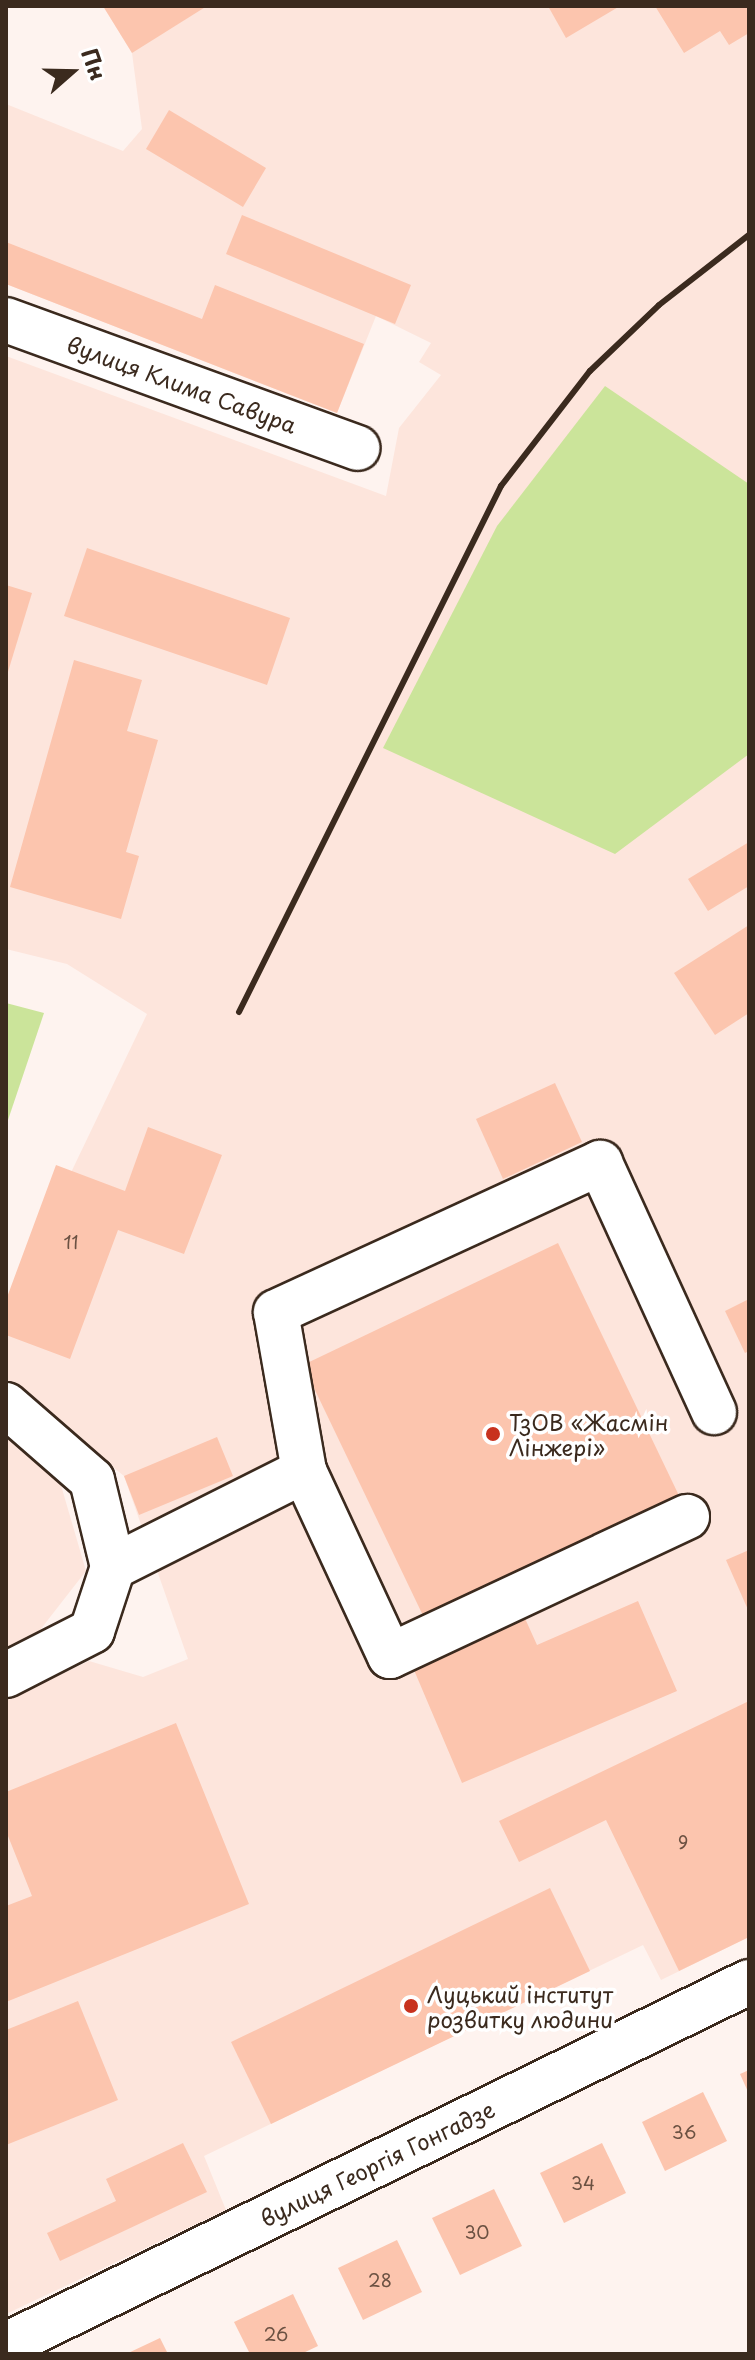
<!DOCTYPE html>
<meta charset="utf-8">
<style>
body{margin:0}
#map{position:relative;width:755px;height:2360px;overflow:hidden;background:#fef3ef;font-family:"Playpen Sans",sans-serif}
div>[style]{position:absolute}
.built>*{inset:0;background:#fde5dc}
.green>*{inset:0;background:#cbe49a}
.building>*{inset:0;background:#fcc5ae}
.roads{filter:drop-shadow(2px 0 #3b2a1e) drop-shadow(-2px 0 #3b2a1e) drop-shadow(0 2px #3b2a1e) drop-shadow(0 -2px #3b2a1e)}
.minor>*{height:44px;margin:-22px;padding:0 22px;transform-origin:22px;border-radius:22px;background:#fff}
.rail>*{height:6px;margin:-3px;padding:0 3px;transform-origin:3px;border-radius:3px;background:#3b2a1e}
.dots>*{width:22px;height:22px;translate:-50% -50%;box-sizing:border-box;border:4px solid #fff;border-radius:50%}
span{translate:-50% -50%;white-space:nowrap;text-align:center;line-height:1.15;-webkit-text-stroke:7px #fff;paint-order:stroke}
.number-label{font-size:18px;color:#6b5142}
.number-label span{-webkit-text-stroke-width:0}
.street-label{font-size:22px;color:#3b2a1e}
.poi-label{font-size:22px;color:#3b2a1e}
.left{translate:0 -50%;text-align:left}
.frame{position:absolute;inset:0;border:8px solid #3b2a1e;pointer-events:none}
.north{position:absolute;left:32px;top:32px;width:80px;height:80px;-webkit-text-stroke:6px #fff;paint-order:stroke;rotate:70deg;font-size:22px;font-weight:700;line-height:32px;text-align:center;color:#3b2a1e}
.north::after{content:'';display:block;margin:auto;width:28px;height:36px;background:#3b2a1e;clip-path:polygon(50% 0,100% 100%,50% 72%,0 100%)}
</style>
<div id="map">
<div class="built">
<i style="clip-path:polygon(103px 6px,749px 6px,749px 1937px,661px 1980px,643px 1945px,204px 2156px,226px 2210px,6px 2314px,6px 1701px,89px 1661px,143px 1677px,188px 1659px,124px 1476px,6px 1381px,6px 1308px,147px 1014px,67px 964px,6px 949px,6px 356px,386px 496px,399px 428px,441px 375px,419px 362px,431px 343px,376px 316px,337px 413px,6px 284px,6px 104px,123px 151px,142px 129px,132px 53px)"></i>
<i style="clip-path:polygon(6px 1430px,58px 1475px,86px 1571px,33px 1639px,6px 1653px)"></i>
</div>
<div class="green">
<i style="clip-path:polygon(605px 386px,749px 484px,749px 754px,615px 854px,383px 748px,497px 526px)"></i>
<i style="clip-path:polygon(6px 1003px,44px 1013px,6px 1126px)"></i>
</div>
<div class="building">
<i style="clip-path:polygon(103px 6px,207px 6px,132px 53px)"></i>
<i style="clip-path:polygon(548px 6px,620px 6px,566px 38px)"></i>
<i style="clip-path:polygon(655px 6px,749px 6px,749px 33px,729px 45px,720px 31px,684px 53px)"></i>
<i style="clip-path:polygon(169px 110px,266px 168px,243px 207px,146px 149px)"></i>
<i style="clip-path:polygon(242px 215px,411px 285px,395px 324px,226px 254px)"></i>
<i style="clip-path:polygon(6px 242px,202px 319px,215px 285px,364px 344px,337px 413px,6px 284px)"></i>
<i style="clip-path:polygon(87px 548px,290px 618px,267px 685px,64px 616px)"></i>
<i style="clip-path:polygon(6px 585px,32px 593px,7px 675px,6px 675px)"></i>
<i style="clip-path:polygon(74px 660px,142px 680px,127px 731px,158px 740px,126px 852px,139px 856px,121px 919px,10px 887px)"></i>
<i style="clip-path:polygon(749px 842px,749px 886px,708px 911px,688px 879px)"></i>
<i style="clip-path:polygon(749px 925px,749px 1013px,715px 1035px,674px 973px)"></i>
<i style="clip-path:polygon(555px 1083px,582px 1142px,503px 1179px,476px 1119px)"></i>
<i style="clip-path:polygon(148px 1127px,222px 1155px,184px 1254px,118px 1230px,70px 1359px,6px 1335px,6px 1300px,56px 1165px,125px 1191px)"></i>
<i style="clip-path:polygon(558px 1243px,683px 1504px,428px 1626px,303px 1365px)"></i>
<i style="clip-path:polygon(749px 1299px,749px 1351px,745px 1353px,725px 1311px)"></i>
<i style="clip-path:polygon(217px 1437px,233px 1476px,139px 1515px,124px 1476px)"></i>
<i style="clip-path:polygon(749px 1550px,749px 1612px,726px 1560px)"></i>
<i style="clip-path:polygon(638px 1601px,677px 1691px,462px 1783px,411px 1663px,523px 1614px,537px 1645px)"></i>
<i style="clip-path:polygon(749px 1701px,749px 1937px,679px 1971px,606px 1820px,519px 1862px,499px 1821px)"></i>
<i style="clip-path:polygon(176px 1723px,249px 1904px,6px 2002px,6px 1906px,32px 1896px,6px 1831px,6px 1792px)"></i>
<i style="clip-path:polygon(550px 1888px,590px 1971px,271px 2124px,231px 2042px)"></i>
<i style="clip-path:polygon(78px 2001px,118px 2100px,6px 2145px,6px 2030px)"></i>
<i style="clip-path:polygon(749px 2070px,749px 2094px,740px 2074px)"></i>
<i style="clip-path:polygon(703px 2092px,727px 2141px,665px 2171px,642px 2122px)"></i>
<i style="clip-path:polygon(183px 2143px,207px 2192px,60px 2261px,47px 2233px,116px 2201px,106px 2179px)"></i>
<i style="clip-path:polygon(602px 2143px,626px 2193px,564px 2223px,540px 2173px)"></i>
<i style="clip-path:polygon(494px 2189px,522px 2246px,460px 2275px,432px 2218px)"></i>
<i style="clip-path:polygon(397px 2240px,422px 2292px,363px 2320px,338px 2268px)"></i>
<i style="clip-path:polygon(293px 2294px,318px 2346px,301px 2354px,250px 2354px,234px 2322px)"></i>
<i style="clip-path:polygon(160px 2338px,168px 2354px,126px 2354px)"></i>
</div>
<div class="roads">
<div class="minor">
<i style="left:6px;top:320px;width:374px;rotate:20deg"></i>
<i style="left:6px;top:1405px;width:114px;rotate:41.1deg"></i>
<i style="left:92px;top:1480px;width:89px;rotate:76.4deg"></i>
<i style="left:113px;top:1567px;width:67px;rotate:108.2deg"></i>
<i style="left:92px;top:1631px;width:97px;rotate:152.9deg"></i>
<i style="left:304px;top:1471px;width:204px;rotate:65.1deg"></i>
<i style="left:390px;top:1656px;width:328px;rotate:-25.1deg"></i>
<i style="left:113px;top:1567px;width:214px;rotate:-26.7deg"></i>
<i style="left:304px;top:1471px;width:161px;rotate:-100deg"></i>
<i style="left:276px;top:1312px;width:357px;rotate:-24.7deg"></i>
<i style="left:600px;top:1163px;width:274px;rotate:65.4deg"></i>
<i style="left:6px;top:2345px;width:827px;rotate:-26.04deg"></i>
</div>
</div>
<div class="rail">
<i style="left:239px;top:1012px;width:588px;rotate:-63.52deg"></i>
<i style="left:501px;top:486px;width:145px;rotate:-52.3deg"></i>
<i style="left:590px;top:371px;width:95px;rotate:-43.7deg"></i>
<i style="left:659px;top:305px;width:114px;rotate:-37.9deg"></i>
</div>
<div class="dots">
<i style="left:493px;top:1434px;background:#c8321e"></i>
<i style="left:411px;top:2006px;background:#c8321e"></i>
</div>
<div class="number-label">
<span style="left:71px;top:1242px">11</span>
<span style="left:683px;top:1842px">9</span>
<span style="left:684px;top:2132px">36</span>
<span style="left:583px;top:2183px">34</span>
<span style="left:477px;top:2232px">30</span>
<span style="left:380px;top:2280px">28</span>
<span style="left:276px;top:2334px">26</span>
</div>
<div class="street-label">
<span style="left:182px;top:384px;rotate:20deg">вулиця Клима Савура</span>
<span style="left:377px;top:2163px;rotate:-26deg">вулиця Георгія Гонгадзе</span>
</div>
<div class="poi-label">
<span class="left" style="left:509px;top:1434px">ТзОВ «Жасмін<br>Лінжері»</span>
<span class="left" style="left:427px;top:2006px">Луцький інститут<br>розвитку людини</span>
</div>
<div class="frame"></div>
<div class="north">Пн</div>
</div>
